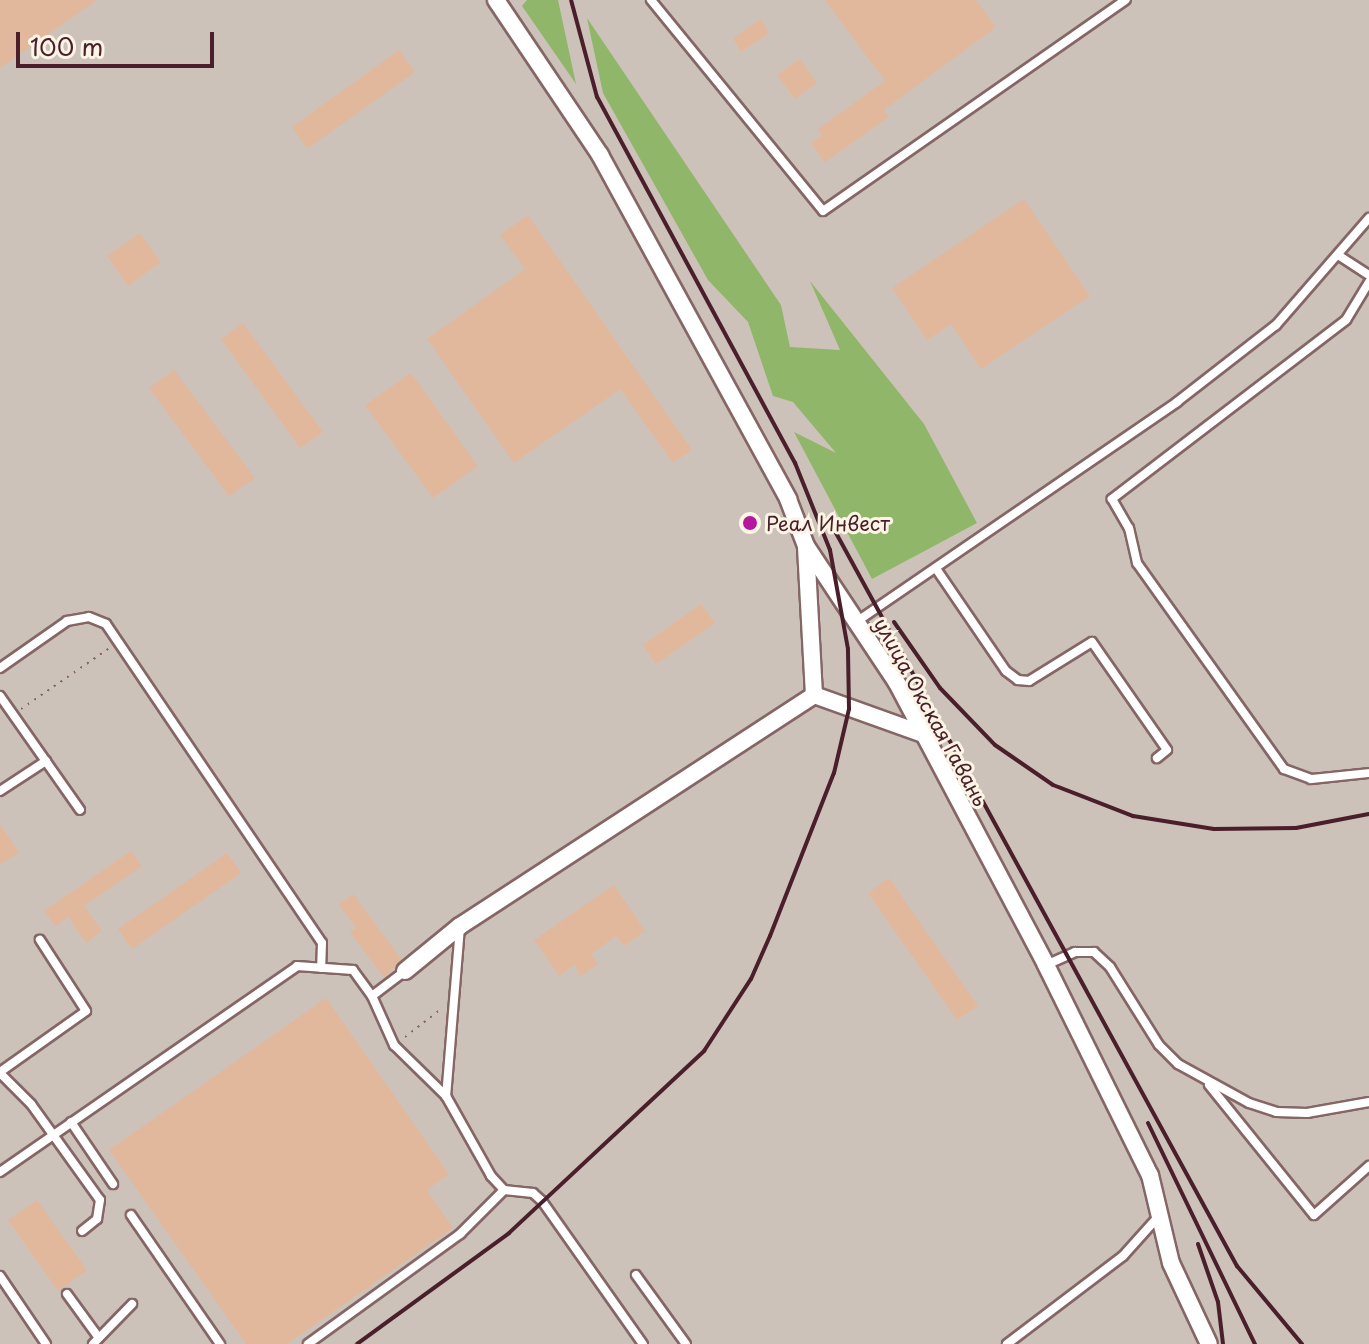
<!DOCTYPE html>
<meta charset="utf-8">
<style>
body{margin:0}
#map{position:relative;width:1369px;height:1344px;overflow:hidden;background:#f6e9d1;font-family:"Playpen Sans",sans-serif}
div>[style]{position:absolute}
.industrial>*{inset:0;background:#ccc2b9}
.forest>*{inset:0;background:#90b66a}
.building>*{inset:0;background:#e2b89d}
.path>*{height:2px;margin-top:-1px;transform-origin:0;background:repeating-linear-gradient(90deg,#866665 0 2px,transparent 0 8px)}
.roads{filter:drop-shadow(2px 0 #866665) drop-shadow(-2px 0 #866665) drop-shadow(0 2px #866665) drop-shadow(0 -2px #866665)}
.lane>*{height:8px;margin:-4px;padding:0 4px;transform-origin:4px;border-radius:4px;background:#fff}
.street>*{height:16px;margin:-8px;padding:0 8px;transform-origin:8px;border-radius:8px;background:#fff}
.rail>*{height:4px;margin:-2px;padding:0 2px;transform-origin:2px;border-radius:2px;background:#4a1f2b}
.dots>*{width:22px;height:22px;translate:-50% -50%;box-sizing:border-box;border:4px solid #fcf5e5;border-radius:50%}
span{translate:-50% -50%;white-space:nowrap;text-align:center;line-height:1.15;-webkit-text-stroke:6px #fcf5e5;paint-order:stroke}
.poi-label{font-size:20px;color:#4a1f2b}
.left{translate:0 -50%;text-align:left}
.street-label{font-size:20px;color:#4a1f2b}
.scale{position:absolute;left:16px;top:32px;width:198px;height:36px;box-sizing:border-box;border:4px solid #4a1f2b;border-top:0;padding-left:10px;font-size:24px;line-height:28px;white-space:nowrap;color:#4a1f2b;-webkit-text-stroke:6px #fcf5e5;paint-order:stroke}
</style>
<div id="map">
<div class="industrial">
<i style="clip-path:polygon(0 0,1369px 0,1369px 1344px,0 1344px)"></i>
</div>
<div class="forest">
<i style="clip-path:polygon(527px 0,558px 0,576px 84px,522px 6px)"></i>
<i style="clip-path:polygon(587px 18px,781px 305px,790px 347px,840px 350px,810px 281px,924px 424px,977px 523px,872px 579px,794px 432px,836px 453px,793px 402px,773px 396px,748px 322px,708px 280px,603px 93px)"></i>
</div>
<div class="building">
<i style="clip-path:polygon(0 0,97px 0,0 68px)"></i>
<i style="clip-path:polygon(825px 0,976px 0,996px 27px,884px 110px,889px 117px,825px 162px,811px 143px,822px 135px,818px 129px,885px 81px)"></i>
<i style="clip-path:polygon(761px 19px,769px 33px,741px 52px,733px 38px)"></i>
<i style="clip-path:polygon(399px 50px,415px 72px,307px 149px,292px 127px)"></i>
<i style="clip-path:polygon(800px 59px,817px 83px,795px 99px,777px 75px)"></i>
<i style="clip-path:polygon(1024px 199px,1090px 296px,981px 369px,951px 324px,927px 340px,892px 288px)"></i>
<i style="clip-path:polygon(528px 215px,692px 450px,673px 463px,620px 389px,514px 463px,427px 339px,525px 269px,500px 235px)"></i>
<i style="clip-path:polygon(140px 233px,161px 262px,128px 286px,107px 256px)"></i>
<i style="clip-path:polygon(243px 323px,323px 432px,300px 448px,221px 339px)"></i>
<i style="clip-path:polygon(174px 370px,255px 478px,229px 496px,149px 388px)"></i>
<i style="clip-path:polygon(411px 373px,478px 466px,433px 498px,365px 405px)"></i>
<i style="clip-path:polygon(701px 604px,715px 623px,656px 664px,643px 645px)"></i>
<i style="clip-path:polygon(0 825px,19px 852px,0 865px)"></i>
<i style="clip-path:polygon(131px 851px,142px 866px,84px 906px,102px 931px,86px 943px,68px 917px,55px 926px,44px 911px)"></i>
<i style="clip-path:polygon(227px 853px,241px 873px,132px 949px,118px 929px)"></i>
<i style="clip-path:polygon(889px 878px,978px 1006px,957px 1020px,868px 893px)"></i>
<i style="clip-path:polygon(614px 885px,645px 931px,624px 946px,616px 936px,591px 954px,598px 964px,581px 976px,574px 965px,559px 976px,534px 940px)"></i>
<i style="clip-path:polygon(353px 894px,402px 960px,384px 978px,350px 932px,356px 928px,339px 905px)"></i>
<i style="clip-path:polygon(326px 998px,449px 1174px,427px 1190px,453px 1228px,287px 1344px,246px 1344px,109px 1150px)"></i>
<i style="clip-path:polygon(37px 1200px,87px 1270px,58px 1291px,8px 1220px)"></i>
</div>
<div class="path">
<i style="left:21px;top:709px;width:106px;rotate:-34.6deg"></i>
<i style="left:405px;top:1037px;width:46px;rotate:-37.9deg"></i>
</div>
<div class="roads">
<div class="lane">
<i style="left:651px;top:0;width:272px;rotate:50.8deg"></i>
<i style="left:823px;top:211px;width:369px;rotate:-34.9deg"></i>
<i style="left:1338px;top:255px;width:37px;rotate:33deg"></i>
<i style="left:1369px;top:282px;width:44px;rotate:121.2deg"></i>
<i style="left:1346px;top:320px;width:295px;rotate:142.6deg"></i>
<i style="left:1112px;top:499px;width:34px;rotate:60deg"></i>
<i style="left:1129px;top:528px;width:36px;rotate:77deg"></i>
<i style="left:1137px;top:563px;width:253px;rotate:54.5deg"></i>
<i style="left:1284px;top:769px;width:29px;rotate:20deg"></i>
<i style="left:1311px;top:779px;width:58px;rotate:-5.9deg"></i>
<i style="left:937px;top:570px;width:122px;rotate:55.7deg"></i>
<i style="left:1006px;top:671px;width:15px;rotate:37deg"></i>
<i style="left:1018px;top:680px;width:11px;rotate:5deg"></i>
<i style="left:1029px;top:681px;width:74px;rotate:-31.8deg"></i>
<i style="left:1092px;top:642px;width:131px;rotate:55.2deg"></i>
<i style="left:1167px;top:750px;width:13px;rotate:141deg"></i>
<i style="left:859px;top:620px;width:386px;rotate:-34.4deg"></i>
<i style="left:1177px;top:402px;width:125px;rotate:-37.9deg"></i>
<i style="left:1276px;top:325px;width:142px;rotate:-49deg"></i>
<i style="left:0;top:668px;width:82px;rotate:-35deg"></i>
<i style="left:67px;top:621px;width:22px;rotate:-10deg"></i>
<i style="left:89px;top:617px;width:18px;rotate:22deg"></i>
<i style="left:106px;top:624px;width:385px;rotate:55.9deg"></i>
<i style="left:322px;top:943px;width:25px;rotate:92deg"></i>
<i style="left:0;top:696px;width:139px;rotate:54.9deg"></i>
<i style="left:0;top:791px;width:55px;rotate:-33.1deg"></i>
<i style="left:460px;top:927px;width:170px;rotate:94.7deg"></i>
<i style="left:446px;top:1096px;width:92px;rotate:60.6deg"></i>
<i style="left:491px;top:1176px;width:19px;rotate:47deg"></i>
<i style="left:504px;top:1190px;width:29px;rotate:6deg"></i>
<i style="left:533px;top:1193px;width:12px;rotate:42deg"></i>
<i style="left:542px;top:1201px;width:175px;rotate:54.8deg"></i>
<i style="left:1046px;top:965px;width:32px;rotate:-24deg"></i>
<i style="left:1075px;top:952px;width:19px"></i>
<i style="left:1094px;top:952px;width:22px;rotate:43deg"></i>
<i style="left:1110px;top:967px;width:92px;rotate:57.9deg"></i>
<i style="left:1159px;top:1045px;width:27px;rotate:45deg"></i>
<i style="left:1178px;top:1064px;width:81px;rotate:28.8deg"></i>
<i style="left:1249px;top:1103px;width:28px;rotate:18deg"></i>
<i style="left:1276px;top:1112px;width:31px;rotate:2deg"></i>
<i style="left:1307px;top:1113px;width:63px;rotate:-10.1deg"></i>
<i style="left:372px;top:996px;width:54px;rotate:65.8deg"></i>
<i style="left:394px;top:1045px;width:73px;rotate:44.4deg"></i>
<i style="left:0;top:1072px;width:105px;rotate:-35.3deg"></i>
<i style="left:86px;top:1011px;width:85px;rotate:-122.9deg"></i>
<i style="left:0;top:1073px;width:44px;rotate:45deg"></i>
<i style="left:31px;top:1104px;width:118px;rotate:54.3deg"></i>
<i style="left:100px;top:1200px;width:19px;rotate:99deg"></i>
<i style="left:97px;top:1219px;width:19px;rotate:141deg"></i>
<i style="left:1209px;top:1085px;width:167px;rotate:51.1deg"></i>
<i style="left:1314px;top:1215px;width:74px;rotate:-41.7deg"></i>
<i style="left:71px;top:1122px;width:75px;rotate:55.9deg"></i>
<i style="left:0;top:1172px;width:361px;rotate:-34.7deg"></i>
<i style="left:297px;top:966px;width:56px;rotate:4.1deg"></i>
<i style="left:353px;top:970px;width:32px;rotate:54deg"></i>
<i style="left:372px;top:996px;width:41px;rotate:-37.1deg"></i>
<i style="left:131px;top:1215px;width:157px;rotate:55.4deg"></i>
<i style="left:636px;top:1275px;width:85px;rotate:54.1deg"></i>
<i style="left:0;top:1276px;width:82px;rotate:55.9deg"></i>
<i style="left:67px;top:1294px;width:54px;rotate:54deg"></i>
<i style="left:93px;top:1344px;width:56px;rotate:-45.7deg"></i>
<i style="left:308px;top:1344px;width:188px;rotate:-35.9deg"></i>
<i style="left:460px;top:1234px;width:62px;rotate:-45deg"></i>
<i style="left:1007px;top:1344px;width:146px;rotate:-37.2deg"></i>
<i style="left:1123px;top:1256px;width:52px;rotate:-48.1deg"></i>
</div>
<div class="street">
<i style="left:496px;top:0;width:187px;rotate:56.1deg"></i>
<i style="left:600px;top:155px;width:392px;rotate:61.3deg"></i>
<i style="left:788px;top:499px;width:50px;rotate:69deg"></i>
<i style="left:806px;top:546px;width:164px;rotate:56.4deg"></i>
<i style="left:897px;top:683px;width:319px;rotate:62.1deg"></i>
<i style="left:1046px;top:965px;width:234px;rotate:63.7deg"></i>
<i style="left:1150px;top:1175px;width:90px;rotate:76.6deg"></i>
<i style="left:1171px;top:1263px;width:89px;rotate:64.9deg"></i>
<i style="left:814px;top:695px;width:113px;rotate:19.7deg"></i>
<i style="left:405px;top:971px;width:71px;rotate:-39.3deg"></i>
<i style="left:460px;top:926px;width:423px;rotate:-33.1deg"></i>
<i style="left:814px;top:695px;width:148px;rotate:-93.1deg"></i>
</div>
</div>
<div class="rail">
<i style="left:836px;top:533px;width:836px;rotate:61.32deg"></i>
<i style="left:1237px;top:1266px;width:102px;rotate:50.2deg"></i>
<i style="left:894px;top:622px;width:80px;rotate:55.1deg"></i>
<i style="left:940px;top:688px;width:79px;rotate:46deg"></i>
<i style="left:995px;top:745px;width:70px;rotate:34.6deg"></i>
<i style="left:1053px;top:785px;width:86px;rotate:21.2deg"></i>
<i style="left:1133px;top:816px;width:82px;rotate:9.1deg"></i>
<i style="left:1214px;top:829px;width:82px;rotate:-0.7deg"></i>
<i style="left:1296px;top:828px;width:74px;rotate:-10.9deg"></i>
<i style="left:1148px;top:1123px;width:246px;rotate:64.2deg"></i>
<i style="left:1198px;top:1244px;width:61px;rotate:71deg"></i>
<i style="left:1218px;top:1302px;width:42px;rotate:83.2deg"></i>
<i style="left:357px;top:1344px;width:188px;rotate:-36.1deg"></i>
<i style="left:509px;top:1233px;width:267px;rotate:-43deg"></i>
<i style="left:704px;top:1051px;width:86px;rotate:-56.9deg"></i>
<i style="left:751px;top:979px;width:47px;rotate:-66.2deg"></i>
<i style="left:770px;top:936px;width:175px;rotate:-68.6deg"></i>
<i style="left:834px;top:773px;width:66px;rotate:-76.8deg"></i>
<i style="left:849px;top:709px;width:60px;rotate:-91deg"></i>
<i style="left:848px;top:649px;width:101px;rotate:-100.3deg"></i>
<i style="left:830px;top:550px;width:94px;rotate:-111.9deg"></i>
<i style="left:795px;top:463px;width:416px;rotate:-118.4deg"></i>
<i style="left:597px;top:97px;width:100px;rotate:-105deg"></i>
</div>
<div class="dots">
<i style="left:750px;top:523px;background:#b5179e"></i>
</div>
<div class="poi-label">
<span class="left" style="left:766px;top:523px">Реал Инвест</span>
</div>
<div class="street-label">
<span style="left:931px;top:712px;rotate:61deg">улица Окская Гавань</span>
</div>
<div class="scale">100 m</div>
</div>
